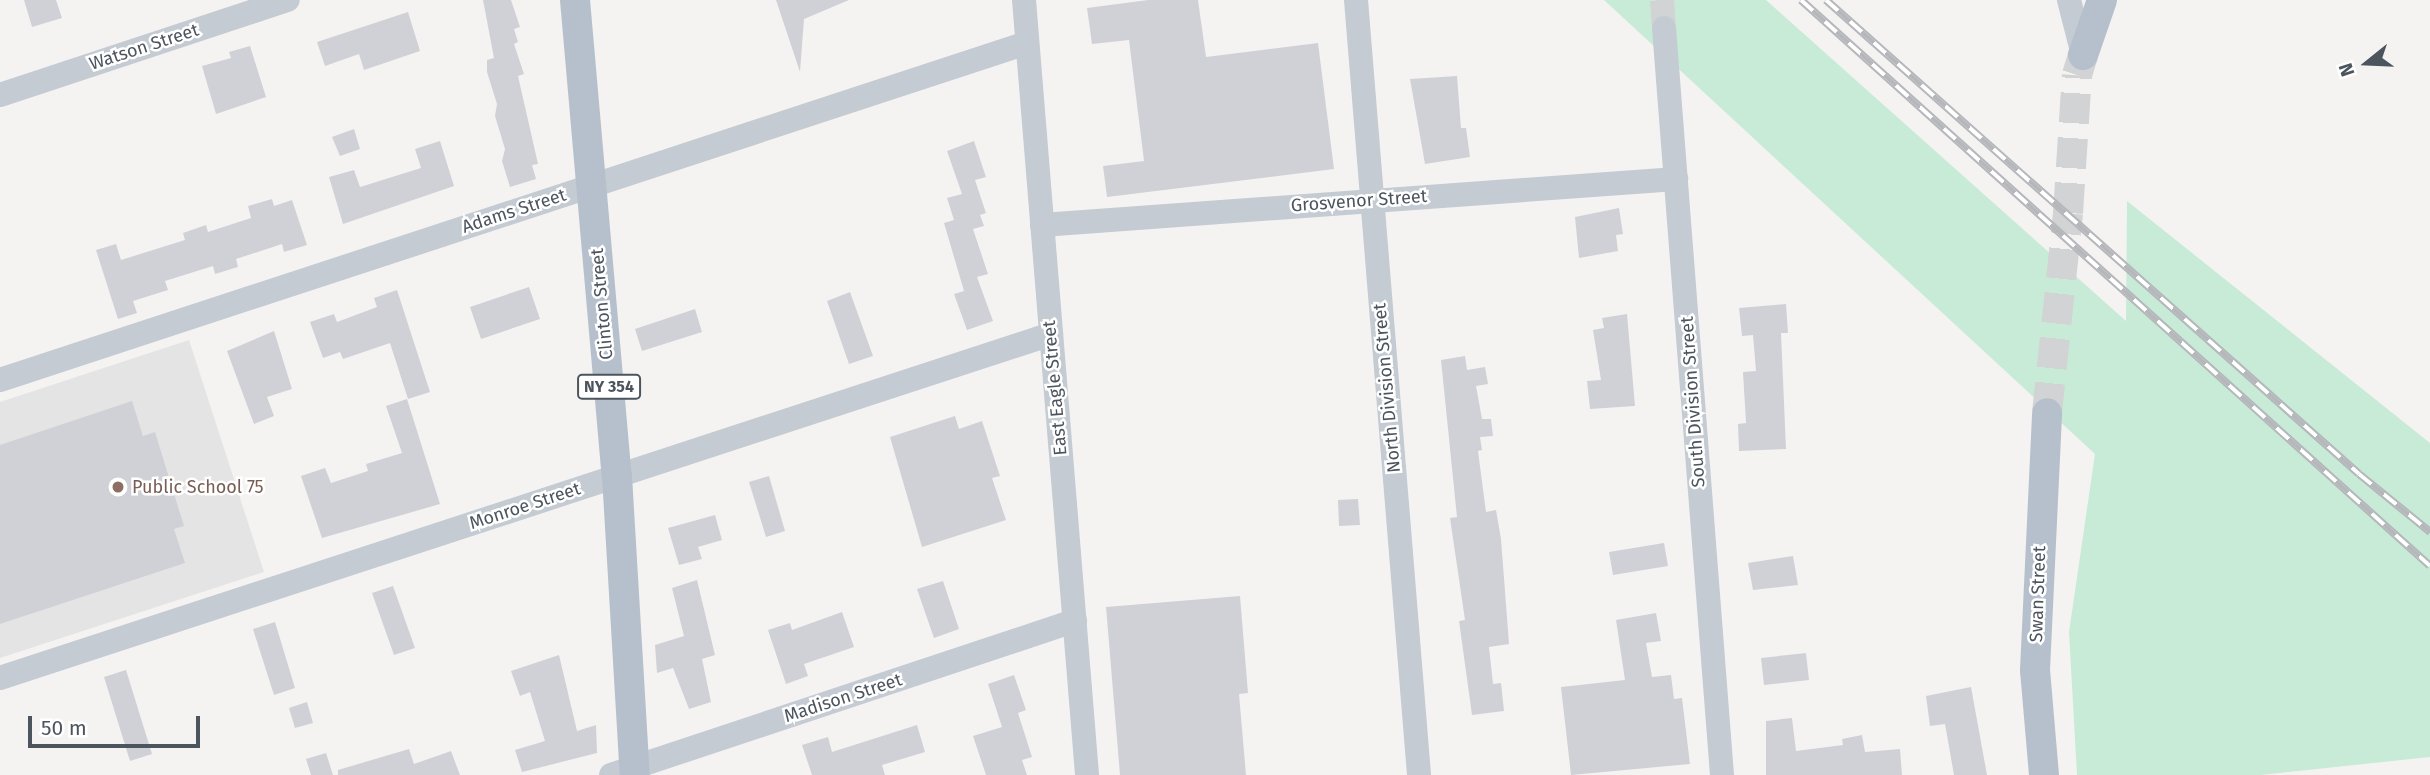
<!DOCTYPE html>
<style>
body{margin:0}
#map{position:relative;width:2430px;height:775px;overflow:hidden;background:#f4f3f2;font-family:"Fira Sans",sans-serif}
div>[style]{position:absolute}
.education>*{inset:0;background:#e5e4e4}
.green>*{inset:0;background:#c8ebd8}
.building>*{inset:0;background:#d0d1d6}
.minor-tunnel>*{height:24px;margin-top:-12px;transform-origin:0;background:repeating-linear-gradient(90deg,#d2d3d4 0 24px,transparent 0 36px)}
.major-tunnel>*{height:30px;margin-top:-15px;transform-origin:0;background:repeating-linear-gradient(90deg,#d2d3d4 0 30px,transparent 0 45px)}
.minor>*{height:24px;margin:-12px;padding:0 12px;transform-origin:12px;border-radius:12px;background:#c5cbd2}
.major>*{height:30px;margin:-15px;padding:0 15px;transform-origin:15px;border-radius:15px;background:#b6c0cd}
.rail>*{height:8px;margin-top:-4px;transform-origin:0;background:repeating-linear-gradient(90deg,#fff 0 16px,#b5b7bb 0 32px);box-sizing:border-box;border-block:2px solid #b5b7bb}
.dots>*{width:19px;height:19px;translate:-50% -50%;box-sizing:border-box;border:4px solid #fff;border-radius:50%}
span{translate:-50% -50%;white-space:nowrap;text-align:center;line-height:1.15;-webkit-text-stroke:5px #fff;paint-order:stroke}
.shield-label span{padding:2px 5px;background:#fff;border:2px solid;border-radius:5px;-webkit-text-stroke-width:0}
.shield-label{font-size:16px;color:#4c545d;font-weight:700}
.street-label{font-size:18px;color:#4c545d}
.education-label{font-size:18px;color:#785e54}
.left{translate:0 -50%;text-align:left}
.north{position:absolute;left:2332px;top:28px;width:70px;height:70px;-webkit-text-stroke:5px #fff;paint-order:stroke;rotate:252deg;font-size:19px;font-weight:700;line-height:28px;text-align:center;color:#4c545d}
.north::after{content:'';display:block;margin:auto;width:24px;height:32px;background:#4c545d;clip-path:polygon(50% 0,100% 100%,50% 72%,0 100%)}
.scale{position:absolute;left:28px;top:716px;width:172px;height:32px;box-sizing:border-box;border:4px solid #4c545d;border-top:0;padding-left:9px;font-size:21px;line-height:24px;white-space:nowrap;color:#4c545d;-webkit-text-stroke:5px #fff;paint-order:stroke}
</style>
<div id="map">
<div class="education">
<i style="clip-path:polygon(189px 340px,264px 572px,0 658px,0 402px)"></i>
</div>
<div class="green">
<i style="clip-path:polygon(1604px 0,1766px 0,2126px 321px,2127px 201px,2430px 443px,2430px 757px,2261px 775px,2077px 775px,2069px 632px,2095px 454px)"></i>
</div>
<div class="building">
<i style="clip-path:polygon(24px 0,56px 0,62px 18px,32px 27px)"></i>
<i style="clip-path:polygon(483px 0,511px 0,520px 27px,514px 29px,518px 42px,514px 44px,524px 74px,518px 76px,538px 164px,532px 165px,536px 179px,510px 187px,502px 161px,505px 149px,495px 116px,497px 104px,487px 72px,487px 60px,494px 58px)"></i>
<i style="clip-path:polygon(776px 0,849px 0,804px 19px,800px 72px)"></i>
<i style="clip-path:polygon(1148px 0,1198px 0,1206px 57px,1318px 43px,1334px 169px,1107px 197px,1103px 166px,1144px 161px,1129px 40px,1092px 44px,1087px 8px)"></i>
<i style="clip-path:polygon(408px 12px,420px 51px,364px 70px,359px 54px,325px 66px,317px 42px)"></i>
<i style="clip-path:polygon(250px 46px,266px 97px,216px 114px,202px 66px,231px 58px,229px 52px)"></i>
<i style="clip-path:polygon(1457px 76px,1461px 128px,1466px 128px,1470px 157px,1425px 164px,1410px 79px)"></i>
<i style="clip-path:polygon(354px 129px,360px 149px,340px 156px,332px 137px)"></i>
<i style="clip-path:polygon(440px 141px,454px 186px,343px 224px,329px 177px,354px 170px,360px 187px,421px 168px,415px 149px)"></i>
<i style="clip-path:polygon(974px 141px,986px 177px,975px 180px,986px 213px,980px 215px,984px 226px,973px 229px,988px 274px,977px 277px,993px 321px,967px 330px,954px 294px,964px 291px,944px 223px,954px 220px,947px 198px,962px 194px,947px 151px)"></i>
<i style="clip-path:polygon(272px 199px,274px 206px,292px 200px,307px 245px,284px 252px,282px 244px,236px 259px,238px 267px,215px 274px,213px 266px,165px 281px,168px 290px,133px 301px,137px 313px,118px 319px,96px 250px,116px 244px,121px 260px,185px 240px,183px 233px,206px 225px,208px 232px,251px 218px,248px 206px)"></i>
<i style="clip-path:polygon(1619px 208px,1623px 234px,1616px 235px,1618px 251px,1579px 258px,1575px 217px)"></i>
<i style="clip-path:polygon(529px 287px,540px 319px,481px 339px,470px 307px)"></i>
<i style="clip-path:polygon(397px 290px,430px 392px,408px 399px,390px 343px,343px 359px,340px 352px,323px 358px,310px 322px,334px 314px,337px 322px,377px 307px,374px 298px)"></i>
<i style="clip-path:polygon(850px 292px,873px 356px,849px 364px,827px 301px)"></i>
<i style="clip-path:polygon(1786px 304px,1788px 333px,1781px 333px,1786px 449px,1739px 451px,1738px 424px,1746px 423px,1743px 372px,1756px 371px,1753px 335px,1742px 336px,1739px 308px)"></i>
<i style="clip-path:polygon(695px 309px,702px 332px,642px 351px,635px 329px)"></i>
<i style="clip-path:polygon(1627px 314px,1635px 406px,1590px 409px,1587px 381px,1601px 380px,1593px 330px,1604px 328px,1602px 318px)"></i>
<i style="clip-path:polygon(274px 331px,292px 389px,267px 397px,274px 416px,254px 424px,227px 351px)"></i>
<i style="clip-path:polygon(1465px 356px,1467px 370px,1485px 367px,1488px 384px,1476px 386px,1482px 419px,1491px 419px,1493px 436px,1480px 437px,1482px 450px,1478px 451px,1486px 512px,1496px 510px,1501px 539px,1509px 644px,1489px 647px,1493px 684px,1501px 683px,1504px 711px,1472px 715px,1459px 621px,1465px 620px,1450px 518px,1457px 517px,1441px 360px)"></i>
<i style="clip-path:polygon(407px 399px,440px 504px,322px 538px,301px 476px,325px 468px,331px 483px,368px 471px,366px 464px,402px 453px,386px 406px)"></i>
<i style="clip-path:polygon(132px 401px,143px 436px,155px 432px,184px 526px,174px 529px,185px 563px,0 624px,0 445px)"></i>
<i style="clip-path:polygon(955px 416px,959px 429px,982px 421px,1000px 476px,992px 478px,1006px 520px,922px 547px,890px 437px)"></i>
<i style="clip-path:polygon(769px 476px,785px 531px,766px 537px,749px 482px)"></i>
<i style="clip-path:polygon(1358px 499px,1360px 525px,1339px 526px,1338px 500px)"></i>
<i style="clip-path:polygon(715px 515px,722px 540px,698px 547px,702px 559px,679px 565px,668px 528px)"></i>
<i style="clip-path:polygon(1664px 543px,1668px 566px,1613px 575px,1609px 552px)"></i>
<i style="clip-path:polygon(1793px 556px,1798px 585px,1753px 590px,1748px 563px)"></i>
<i style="clip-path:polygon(697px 580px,715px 655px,702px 659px,711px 702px,689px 709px,673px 668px,657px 673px,655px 645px,684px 636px,672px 588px)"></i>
<i style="clip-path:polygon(943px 581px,959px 629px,934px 638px,917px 589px)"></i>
<i style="clip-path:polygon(393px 586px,415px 648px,394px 655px,372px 593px)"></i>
<i style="clip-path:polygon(1240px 596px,1248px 693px,1239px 694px,1246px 775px,1120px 775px,1106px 607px)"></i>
<i style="clip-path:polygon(842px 612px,854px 647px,804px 664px,808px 676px,786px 684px,768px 630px,790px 623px,792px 630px)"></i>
<i style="clip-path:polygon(1656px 613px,1661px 641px,1646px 643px,1652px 677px,1671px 675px,1674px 699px,1682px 698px,1690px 764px,1571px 775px,1561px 687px,1625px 680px,1616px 620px)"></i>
<i style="clip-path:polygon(275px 622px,295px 688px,274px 695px,253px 629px)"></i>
<i style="clip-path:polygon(1806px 653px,1809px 680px,1764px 685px,1761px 658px)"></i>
<i style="clip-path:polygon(559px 655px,577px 731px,596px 725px,597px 753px,522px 772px,515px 750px,545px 741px,530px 692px,520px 696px,511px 671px)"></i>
<i style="clip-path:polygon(126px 670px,152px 754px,130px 761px,104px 677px)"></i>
<i style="clip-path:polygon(1014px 675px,1026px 710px,1018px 713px,1032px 757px,1022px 760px,1027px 775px,986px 775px,973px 736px,1002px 727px,988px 684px)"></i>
<i style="clip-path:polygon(1971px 687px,1987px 775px,1954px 775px,1945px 724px,1930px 726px,1926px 696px)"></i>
<i style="clip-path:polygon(307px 702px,313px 723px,295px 728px,289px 708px)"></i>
<i style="clip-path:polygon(1792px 718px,1796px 751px,1843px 745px,1842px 739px,1862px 735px,1865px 752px,1900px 749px,1902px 775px,1766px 775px,1766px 721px)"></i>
<i style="clip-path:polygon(917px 725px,925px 752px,882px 765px,885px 775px,812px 775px,802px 745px,828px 737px,832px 752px)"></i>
<i style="clip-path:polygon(409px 749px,414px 764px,451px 751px,460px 775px,338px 775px,338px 770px)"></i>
<i style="clip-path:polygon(326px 753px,333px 775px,311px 775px,306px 759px)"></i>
</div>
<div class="minor-tunnel">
<i style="left:1662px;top:0;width:28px;rotate:86deg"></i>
</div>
<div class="major-tunnel">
<i style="left:2047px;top:413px;width:201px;rotate:-84deg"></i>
<i style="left:2068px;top:213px;width:138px;rotate:-86.3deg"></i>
<i style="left:2077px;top:75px;width:21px;rotate:-73deg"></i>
</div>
<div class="minor">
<i style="left:1024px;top:0;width:778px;rotate:85.35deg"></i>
<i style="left:1356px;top:0;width:778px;rotate:85.35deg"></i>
<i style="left:2069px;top:0;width:57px;rotate:75.7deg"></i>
<i style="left:1664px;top:28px;width:749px;rotate:85.56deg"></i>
<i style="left:0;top:95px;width:303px;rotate:-18.3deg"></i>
<i style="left:1042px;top:225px;width:636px;rotate:-4.15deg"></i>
<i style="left:0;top:380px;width:1081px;rotate:-18.17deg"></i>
<i style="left:0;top:678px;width:1106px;rotate:-18.12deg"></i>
<i style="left:611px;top:775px;width:489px;rotate:-18.4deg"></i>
</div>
<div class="major">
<i style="left:575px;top:0;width:478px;rotate:85deg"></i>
<i style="left:617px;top:476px;width:300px;rotate:86.6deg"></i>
<i style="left:2083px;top:55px;width:58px;rotate:-70.9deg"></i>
<i style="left:2044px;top:775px;width:105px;rotate:-94.9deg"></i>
<i style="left:2035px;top:670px;width:257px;rotate:-87.3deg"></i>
</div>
<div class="rail">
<i style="left:1801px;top:0;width:846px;rotate:41.98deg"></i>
<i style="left:1826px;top:0;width:713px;rotate:41.65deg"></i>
<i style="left:2359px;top:474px;width:92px;rotate:39.2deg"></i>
</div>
<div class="dots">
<i style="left:118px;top:487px;background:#8d6e63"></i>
</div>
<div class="shield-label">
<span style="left:609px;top:387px">NY 354</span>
</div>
<div class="street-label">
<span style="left:144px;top:47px;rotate:-18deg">Watson Street</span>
<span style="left:1359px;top:201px;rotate:-4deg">Grosvenor Street</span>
<span style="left:514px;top:211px;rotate:-18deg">Adams Street</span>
<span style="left:602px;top:304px;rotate:-95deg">Clinton Street</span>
<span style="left:1055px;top:388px;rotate:-95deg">East Eagle Street</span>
<span style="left:1387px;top:388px;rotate:-95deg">North Division Street</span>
<span style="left:1693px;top:402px;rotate:-94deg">South Division Street</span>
<span style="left:525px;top:506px;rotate:-18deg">Monroe Street</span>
<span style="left:2038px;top:594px;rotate:-88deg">Swan Street</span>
<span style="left:843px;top:698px;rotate:-18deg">Madison Street</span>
</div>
<div class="education-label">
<span class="left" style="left:132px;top:487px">Public School 75</span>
</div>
<div class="north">N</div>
<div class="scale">50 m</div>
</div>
